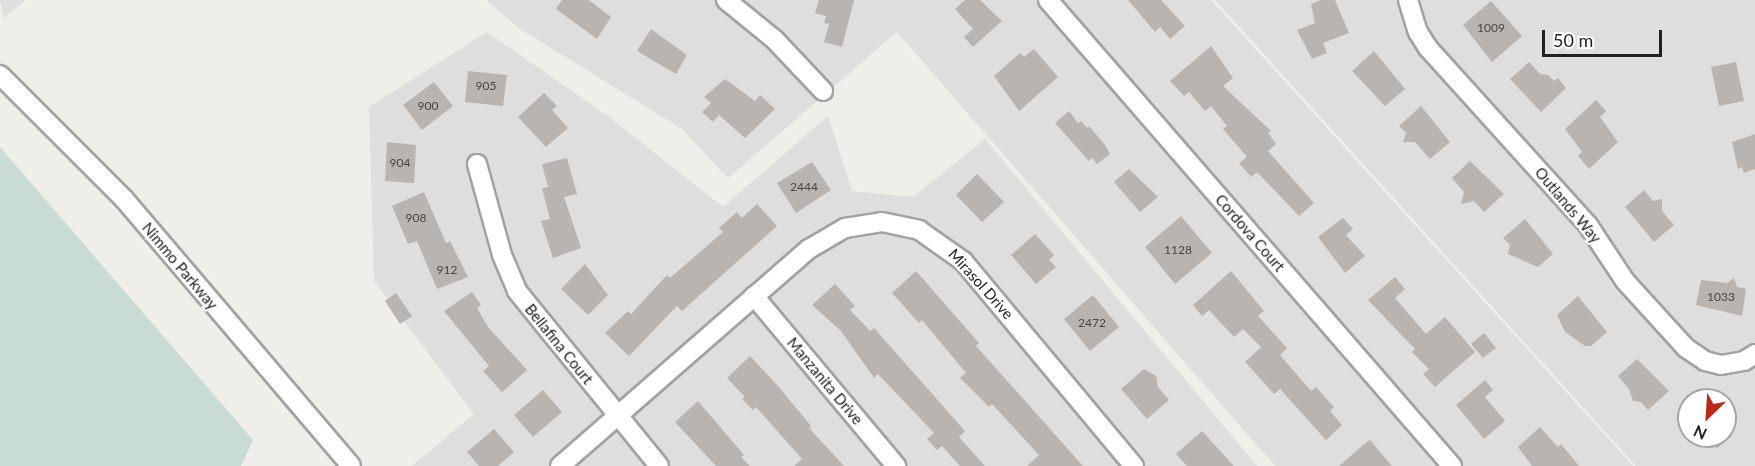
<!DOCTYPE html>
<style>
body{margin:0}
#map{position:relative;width:1755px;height:466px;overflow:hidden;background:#f0eee9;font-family:Lato,sans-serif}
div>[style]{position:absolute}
.residential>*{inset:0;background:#dfdede}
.wetland>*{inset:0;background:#c8dcd5}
.building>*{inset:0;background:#b9b4af}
.roads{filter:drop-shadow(2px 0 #a2a2a2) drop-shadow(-2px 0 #a2a2a2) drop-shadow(0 2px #a2a2a2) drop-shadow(0 -2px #a2a2a2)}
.minor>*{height:18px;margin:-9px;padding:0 9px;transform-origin:9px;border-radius:9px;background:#fff}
span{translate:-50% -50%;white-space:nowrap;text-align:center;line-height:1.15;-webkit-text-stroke:4.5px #fff;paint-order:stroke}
.number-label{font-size:12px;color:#474644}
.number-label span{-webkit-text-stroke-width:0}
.street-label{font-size:15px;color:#212121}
.north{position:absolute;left:1677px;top:388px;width:60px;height:60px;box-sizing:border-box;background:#fff;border:2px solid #a6a6a6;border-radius:50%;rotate:205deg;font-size:16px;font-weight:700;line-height:24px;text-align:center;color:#212121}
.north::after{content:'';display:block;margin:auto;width:21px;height:27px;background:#ba2818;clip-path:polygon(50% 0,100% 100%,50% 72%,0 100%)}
.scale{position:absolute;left:1542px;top:30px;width:120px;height:27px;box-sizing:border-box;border:3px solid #212121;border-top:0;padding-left:8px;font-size:18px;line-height:21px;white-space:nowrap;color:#212121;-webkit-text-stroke:4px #fff;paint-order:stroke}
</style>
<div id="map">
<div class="residential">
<i style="clip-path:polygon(0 0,26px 0,4px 18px)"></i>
<i style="clip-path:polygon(486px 0,1211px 0,1633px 466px,1275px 466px,897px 32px,728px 178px,682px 129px,520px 29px)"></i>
<i style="clip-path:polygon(evenodd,1215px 0,1755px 0,1755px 466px,1636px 466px,1215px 0,1689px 400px,1725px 400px,1725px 436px,1689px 436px,1689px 400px)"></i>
<i style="clip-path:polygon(487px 32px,608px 116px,723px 207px,828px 116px,852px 191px,913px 197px,985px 139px,1257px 466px,412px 466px,474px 414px,374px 281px,369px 107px)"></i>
</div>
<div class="wetland">
<i style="clip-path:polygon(0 147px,253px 440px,241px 466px,0 466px)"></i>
</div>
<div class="building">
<i style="clip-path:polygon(562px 0,589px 0,611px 17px,597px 39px,556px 9px)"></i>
<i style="clip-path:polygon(819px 0,854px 0,842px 47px,824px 42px,829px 24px,824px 23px,826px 16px,815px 13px)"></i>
<i style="clip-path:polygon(965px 0,980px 0,1002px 21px,973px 47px,964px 37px,973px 29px,955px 9px)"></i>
<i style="clip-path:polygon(1128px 0,1161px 0,1185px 26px,1170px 39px,1160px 27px,1155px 32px)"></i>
<i style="clip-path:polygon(1321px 0,1335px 0,1349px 33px,1323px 43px,1327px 53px,1312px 59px,1297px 30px,1315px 23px,1311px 4px)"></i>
<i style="clip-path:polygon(1491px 1px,1522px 36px,1492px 62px,1463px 25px)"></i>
<i style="clip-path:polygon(651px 29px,687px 55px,676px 74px,637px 51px)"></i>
<i style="clip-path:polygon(1211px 46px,1233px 78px,1223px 86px,1271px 131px,1268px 133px,1276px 144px,1268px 151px,1314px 203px,1299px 216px,1257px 172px,1251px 177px,1239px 163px,1247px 157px,1223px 129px,1227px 126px,1211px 106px,1205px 111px,1189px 92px,1184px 96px,1170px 81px)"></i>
<i style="clip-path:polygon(1034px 49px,1058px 77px,1019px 111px,994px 76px,1020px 53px,1024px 57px)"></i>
<i style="clip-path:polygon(1374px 51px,1405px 89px,1385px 106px,1352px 71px)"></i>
<i style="clip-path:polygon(1529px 62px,1540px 74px,1548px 75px,1554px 81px,1558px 78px,1566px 88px,1541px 112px,1510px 79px)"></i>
<i style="clip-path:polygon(1736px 62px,1744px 101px,1719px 106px,1711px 67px)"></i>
<i style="clip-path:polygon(468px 71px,507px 75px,503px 106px,465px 102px)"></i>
<i style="clip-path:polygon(725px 79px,755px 101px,760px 95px,775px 109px,745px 138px,719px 115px,713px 122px,702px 112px,711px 103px,704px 97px)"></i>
<i style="clip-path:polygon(434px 82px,453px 106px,422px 130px,403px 105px)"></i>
<i style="clip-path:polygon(544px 93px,557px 106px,552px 110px,568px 128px,546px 147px,518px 117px)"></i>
<i style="clip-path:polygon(1596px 100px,1606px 111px,1600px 117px,1618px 142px,1589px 169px,1578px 156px,1582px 152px,1565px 129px)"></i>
<i style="clip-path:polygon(1421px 106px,1450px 142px,1430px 159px,1415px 142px,1403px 142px,1406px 133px,1399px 126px)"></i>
<i style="clip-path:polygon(1069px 111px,1078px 123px,1081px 121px,1087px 128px,1089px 126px,1105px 145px,1110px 154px,1097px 164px,1092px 158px,1089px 161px,1055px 123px)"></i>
<i style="clip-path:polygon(1755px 134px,1755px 169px,1744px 173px,1742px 167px,1738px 169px,1732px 142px)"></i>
<i style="clip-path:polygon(387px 142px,416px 145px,414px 183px,385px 181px)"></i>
<i style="clip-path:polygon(567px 158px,577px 194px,564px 197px,581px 248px,553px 258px,541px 221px,550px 219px,542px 188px,548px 187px,542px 164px)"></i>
<i style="clip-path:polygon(1470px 161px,1504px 194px,1484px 212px,1474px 201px,1461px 204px,1464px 192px,1452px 178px)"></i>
<i style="clip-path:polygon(812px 162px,831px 190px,796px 213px,777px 183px)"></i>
<i style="clip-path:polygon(1129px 169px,1158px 197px,1140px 212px,1114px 182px)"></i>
<i style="clip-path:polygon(977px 174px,1004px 202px,982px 222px,956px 195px)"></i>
<i style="clip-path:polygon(1644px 190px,1653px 201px,1662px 199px,1662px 211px,1674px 225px,1654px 242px,1625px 207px)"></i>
<i style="clip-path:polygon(424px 192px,446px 243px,450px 241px,468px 277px,437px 289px,417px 241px,408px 244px,392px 206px)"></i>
<i style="clip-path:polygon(757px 204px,777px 226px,682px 311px,677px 306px,629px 356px,605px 333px,628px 311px,631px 314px,667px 275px,670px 278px,723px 232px,719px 228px,737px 212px,742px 218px)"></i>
<i style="clip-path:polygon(1181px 216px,1212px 253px,1175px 284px,1145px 247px)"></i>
<i style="clip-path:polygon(1343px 218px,1353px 229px,1346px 235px,1365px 256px,1345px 273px,1318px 237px)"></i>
<i style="clip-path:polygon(1525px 219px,1553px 254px,1538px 267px,1508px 254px,1510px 245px,1503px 238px)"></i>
<i style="clip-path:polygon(1035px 234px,1054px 255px,1049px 260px,1056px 267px,1036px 284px,1011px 255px)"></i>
<i style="clip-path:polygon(585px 264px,608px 295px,588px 315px,561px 289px)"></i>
<i style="clip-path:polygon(916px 271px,979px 343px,976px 346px,1083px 466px,1027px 466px,1039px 455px,992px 404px,989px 407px,960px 378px,966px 373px,922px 320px,919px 323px,892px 293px)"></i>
<i style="clip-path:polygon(1231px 271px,1264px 311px,1258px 316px,1287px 348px,1280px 355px,1311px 391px,1316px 387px,1334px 407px,1330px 411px,1342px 425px,1326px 440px,1280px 389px,1274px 394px,1245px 362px,1261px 347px,1243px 329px,1234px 337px,1209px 310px,1202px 316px,1193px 305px)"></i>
<i style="clip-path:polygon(1395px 277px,1405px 289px,1395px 298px,1426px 334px,1445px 317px,1475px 352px,1435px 387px,1423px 374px,1429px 369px,1412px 352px,1415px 349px,1368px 300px)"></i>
<i style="clip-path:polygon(1734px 278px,1737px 287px,1746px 289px,1742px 316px,1696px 305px,1701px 280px,1727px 283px)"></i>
<i style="clip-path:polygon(835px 284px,855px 306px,850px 310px,870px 331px,874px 328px,965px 431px,959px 437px,985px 466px,960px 466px,942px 446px,937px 450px,927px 439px,934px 433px,878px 374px,874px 378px,841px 331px,812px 305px)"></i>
<i style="clip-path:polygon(472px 292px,481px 305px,477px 308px,488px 327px,527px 370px,502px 392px,483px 371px,489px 366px,444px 311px)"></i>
<i style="clip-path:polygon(396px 293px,412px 316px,400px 324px,385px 301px)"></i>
<i style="clip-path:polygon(1093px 295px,1119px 327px,1090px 351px,1064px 319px)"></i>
<i style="clip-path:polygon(1578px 296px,1607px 332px,1591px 346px,1585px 346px,1565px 332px,1557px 315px)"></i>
<i style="clip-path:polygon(1484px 333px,1496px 348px,1483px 358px,1471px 344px)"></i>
<i style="clip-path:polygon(750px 356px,778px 386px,811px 426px,809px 428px,844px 466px,794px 466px,802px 459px,756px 407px,753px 410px,742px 399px,745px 397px,727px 378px)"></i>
<i style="clip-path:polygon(1637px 359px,1669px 391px,1648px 410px,1641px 402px,1633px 401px,1629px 389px,1618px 376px)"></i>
<i style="clip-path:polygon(1144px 369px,1156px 376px,1158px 387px,1169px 400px,1147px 419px,1121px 389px)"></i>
<i style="clip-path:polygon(1485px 380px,1493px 390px,1485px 397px,1505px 421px,1484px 439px,1456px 405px)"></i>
<i style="clip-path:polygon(543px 390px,562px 412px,533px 437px,514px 415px)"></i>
<i style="clip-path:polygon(698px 401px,744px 455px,741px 457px,750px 466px,716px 466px,675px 422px)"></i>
<i style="clip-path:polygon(1540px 427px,1558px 447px,1561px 444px,1579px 466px,1532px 466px,1518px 447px)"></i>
<i style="clip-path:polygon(494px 429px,514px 452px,498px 466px,479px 466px,467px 452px)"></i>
<i style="clip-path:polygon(1202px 431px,1234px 466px,1187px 466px,1176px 454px)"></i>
<i style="clip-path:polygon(1701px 436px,1732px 436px,1717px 448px)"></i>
<i style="clip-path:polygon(1370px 440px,1392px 466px,1339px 466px,1362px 446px)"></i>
</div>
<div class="roads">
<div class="minor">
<i style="left:726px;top:0;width:63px;rotate:39.2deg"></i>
<i style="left:775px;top:40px;width:70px;rotate:46.7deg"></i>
<i style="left:1048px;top:0;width:617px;rotate:49.08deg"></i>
<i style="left:1408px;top:0;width:34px;rotate:73deg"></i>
<i style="left:1418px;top:32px;width:19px;rotate:58deg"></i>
<i style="left:1428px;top:48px;width:239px;rotate:47.9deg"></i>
<i style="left:1588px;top:225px;width:67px;rotate:56.5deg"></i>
<i style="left:1625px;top:281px;width:91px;rotate:47.7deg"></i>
<i style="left:1686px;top:348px;width:23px;rotate:34deg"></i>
<i style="left:1705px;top:361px;width:16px;rotate:14deg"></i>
<i style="left:1721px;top:365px;width:23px;rotate:-10deg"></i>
<i style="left:1744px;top:361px;width:13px;rotate:-32deg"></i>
<i style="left:0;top:75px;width:175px;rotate:45deg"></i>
<i style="left:124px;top:199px;width:350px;rotate:49.6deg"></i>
<i style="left:477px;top:164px;width:94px;rotate:74.6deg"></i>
<i style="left:502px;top:255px;width:39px;rotate:67deg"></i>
<i style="left:517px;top:291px;width:225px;rotate:50.9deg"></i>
<i style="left:754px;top:296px;width:222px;rotate:50.1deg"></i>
<i style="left:560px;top:466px;width:330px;rotate:-41.1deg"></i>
<i style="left:809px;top:249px;width:42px;rotate:-30.3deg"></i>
<i style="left:845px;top:228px;width:37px;rotate:-9deg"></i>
<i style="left:882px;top:222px;width:38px;rotate:12deg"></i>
<i style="left:919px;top:230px;width:54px;rotate:35.2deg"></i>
<i style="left:963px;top:261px;width:267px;rotate:50.2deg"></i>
</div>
</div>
<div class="number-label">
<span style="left:1491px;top:28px">1009</span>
<span style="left:486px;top:86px">905</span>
<span style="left:428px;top:106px">900</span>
<span style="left:400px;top:163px">904</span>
<span style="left:804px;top:187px">2444</span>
<span style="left:416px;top:218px">908</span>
<span style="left:1178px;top:250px">1128</span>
<span style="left:447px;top:270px">912</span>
<span style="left:1721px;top:297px">1033</span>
<span style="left:1092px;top:323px">2472</span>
</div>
<div class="street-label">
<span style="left:1568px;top:205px;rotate:50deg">Outlands Way</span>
<span style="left:1250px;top:233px;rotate:49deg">Cordova Court</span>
<span style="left:180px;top:266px;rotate:50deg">Nimmo Parkway</span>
<span style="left:981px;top:284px;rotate:48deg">Mirasol Drive</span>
<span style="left:559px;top:344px;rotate:51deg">Bellafina Court</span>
<span style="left:825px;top:381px;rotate:50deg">Manzanita Drive</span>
</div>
<div class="north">N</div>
<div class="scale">50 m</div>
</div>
